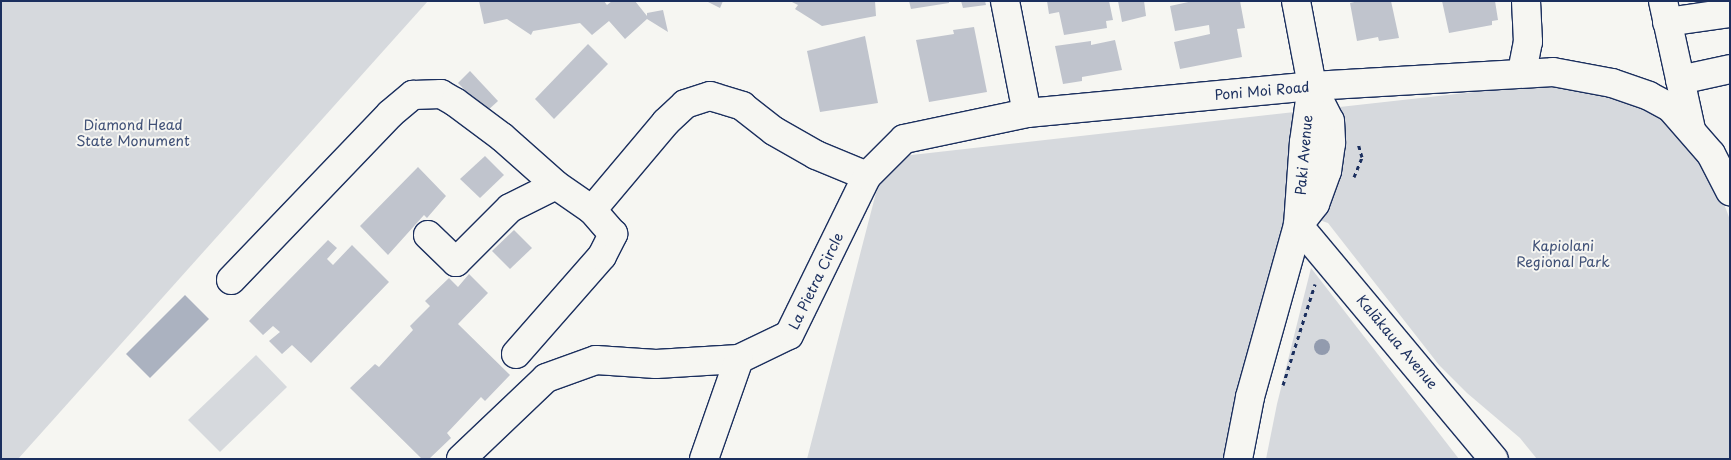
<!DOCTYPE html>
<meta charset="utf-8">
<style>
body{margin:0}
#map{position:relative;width:1731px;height:460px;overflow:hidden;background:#f6f6f2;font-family:"Playpen Sans",sans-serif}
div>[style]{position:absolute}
.green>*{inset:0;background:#d6d9dd}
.water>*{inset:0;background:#abb2c0}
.building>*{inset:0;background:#c0c4cd}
.path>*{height:3px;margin-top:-1.5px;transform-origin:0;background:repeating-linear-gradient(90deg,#1b2f5e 0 4px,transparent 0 8px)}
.roads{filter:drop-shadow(1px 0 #1b2f5e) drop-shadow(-1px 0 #1b2f5e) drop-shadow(0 1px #1b2f5e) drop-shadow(0 -1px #1b2f5e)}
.minor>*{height:28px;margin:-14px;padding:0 14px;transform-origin:14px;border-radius:14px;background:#f6f6f2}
.trees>*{width:16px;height:16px;margin:-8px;border-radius:50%;background:#929bae}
span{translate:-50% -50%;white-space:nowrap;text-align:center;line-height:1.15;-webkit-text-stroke:4px #f6f6f2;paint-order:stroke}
.street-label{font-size:14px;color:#1b2f5e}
.park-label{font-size:14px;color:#405177}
.frame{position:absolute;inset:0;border:2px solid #1b2f5e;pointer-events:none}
</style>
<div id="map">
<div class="green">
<i style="clip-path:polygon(1px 1px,428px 1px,18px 459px,1px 459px)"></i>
<i style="clip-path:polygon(1563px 82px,1613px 94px,1656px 115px,1691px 139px,1726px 209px,1730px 220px,1730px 459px,1537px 459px,1520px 438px,1467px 393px,1439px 365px,1328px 223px,1287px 209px,1239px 395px,1226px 459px,807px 459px,885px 158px)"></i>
<i style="clip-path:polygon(1311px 268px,1459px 459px,1266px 459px,1277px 404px)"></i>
<i style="clip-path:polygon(256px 355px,287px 387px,220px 452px,188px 420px)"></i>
</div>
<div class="water">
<i style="clip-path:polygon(185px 295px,209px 319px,150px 378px,126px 354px)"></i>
</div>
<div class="building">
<i style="clip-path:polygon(479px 1px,604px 1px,607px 5px,612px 1px,635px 1px,647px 16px,647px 13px,663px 10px,668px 32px,647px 19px,625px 39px,609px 21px,592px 35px,580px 23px,533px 31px,531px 35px,507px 19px,484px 24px)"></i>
<i style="clip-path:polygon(706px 1px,723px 1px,720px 8px)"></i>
<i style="clip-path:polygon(790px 1px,875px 1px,876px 16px,822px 26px,795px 9px,798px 5px)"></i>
<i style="clip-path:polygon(909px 1px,949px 1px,949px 3px,911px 9px)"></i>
<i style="clip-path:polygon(961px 1px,985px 1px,986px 5px,963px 8px)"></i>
<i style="clip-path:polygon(1047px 1px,1109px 1px,1113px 20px,1106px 21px,1107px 28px,1064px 35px,1059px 12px,1049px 14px)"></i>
<i style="clip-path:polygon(1118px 1px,1144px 1px,1146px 16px,1122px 22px)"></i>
<i style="clip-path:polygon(1193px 1px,1240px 1px,1245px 28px,1237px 29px,1242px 57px,1180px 69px,1174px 42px,1210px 34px,1209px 25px,1175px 31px,1170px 6px)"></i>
<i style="clip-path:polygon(1359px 1px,1391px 1px,1399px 38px,1379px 41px,1378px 37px,1357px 41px,1350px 3px)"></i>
<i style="clip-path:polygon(1442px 1px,1495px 1px,1498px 20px,1492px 21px,1492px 25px,1449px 33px)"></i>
<i style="clip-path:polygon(974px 27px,987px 92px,929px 102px,916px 40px,954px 34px,953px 30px)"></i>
<i style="clip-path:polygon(865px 36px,878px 103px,820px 112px,807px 51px)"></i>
<i style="clip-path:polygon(1115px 40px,1122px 70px,1082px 77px,1082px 81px,1063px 84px,1055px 46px,1091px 41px,1091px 45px)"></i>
<i style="clip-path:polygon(588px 44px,608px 64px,554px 119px,535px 99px)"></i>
<i style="clip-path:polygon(470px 71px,498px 101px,486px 112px,458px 83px)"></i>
<i style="clip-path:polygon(485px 156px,504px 175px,480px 198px,460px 179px)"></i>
<i style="clip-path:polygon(418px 167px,446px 196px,427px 218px,424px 215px,388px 255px,360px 226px)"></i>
<i style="clip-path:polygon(514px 230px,532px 248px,510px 269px,492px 251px)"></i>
<i style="clip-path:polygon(328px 240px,337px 248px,327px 259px,333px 265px,352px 245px,389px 282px,311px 363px,292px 345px,282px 354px,269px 341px,280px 332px,273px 326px,263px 335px,249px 321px)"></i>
<i style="clip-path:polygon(469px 274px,488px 293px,458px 324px,510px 375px,485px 401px,481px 397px,447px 433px,451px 438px,429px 459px,422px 459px,350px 388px,375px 364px,379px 367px,413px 330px,410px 326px,430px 306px,425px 301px,449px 278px,458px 287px)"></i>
</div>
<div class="path">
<i style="left:1354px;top:177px;width:22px;rotate:-68deg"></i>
<i style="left:1362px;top:157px;width:15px;rotate:-106deg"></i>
<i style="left:1283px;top:385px;width:106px;rotate:-72.4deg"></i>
</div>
<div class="roads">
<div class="minor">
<i style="left:1005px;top:1px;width:114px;rotate:78.9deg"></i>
<i style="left:1296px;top:1px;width:86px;rotate:79.3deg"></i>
<i style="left:1312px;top:86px;width:39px;rotate:63deg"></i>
<i style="left:1330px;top:121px;width:22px;rotate:87deg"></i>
<i style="left:1331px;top:143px;width:28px;rotate:98deg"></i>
<i style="left:1327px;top:171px;width:35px;rotate:110deg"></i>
<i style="left:1315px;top:204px;width:23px;rotate:128deg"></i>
<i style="left:1663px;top:1px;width:131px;rotate:77.7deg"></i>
<i style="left:1667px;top:22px;width:64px;rotate:-8.1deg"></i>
<i style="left:1522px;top:72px;width:31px;rotate:-79deg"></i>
<i style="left:1528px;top:42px;width:41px;rotate:-92.8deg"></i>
<i style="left:1680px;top:80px;width:51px;rotate:-12.4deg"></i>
<i style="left:1298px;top:225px;width:305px;rotate:50.1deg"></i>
<i style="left:428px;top:235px;width:39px;rotate:44deg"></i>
<i style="left:456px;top:262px;width:76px;rotate:-45deg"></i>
<i style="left:510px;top:208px;width:51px;rotate:-26.6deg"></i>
<i style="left:231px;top:280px;width:230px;rotate:-46.2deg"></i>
<i style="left:390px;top:114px;width:30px;rotate:-40deg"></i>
<i style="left:413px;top:95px;width:28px;rotate:-2deg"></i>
<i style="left:441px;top:94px;width:16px;rotate:30deg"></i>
<i style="left:455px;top:102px;width:59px;rotate:36.7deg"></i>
<i style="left:502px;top:137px;width:72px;rotate:41.6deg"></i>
<i style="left:556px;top:185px;width:44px;rotate:34.8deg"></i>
<i style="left:592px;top:210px;width:115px;rotate:-49.9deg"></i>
<i style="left:666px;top:122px;width:26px;rotate:-43deg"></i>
<i style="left:685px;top:104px;width:26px;rotate:-18deg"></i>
<i style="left:710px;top:96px;width:34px;rotate:17deg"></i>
<i style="left:742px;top:106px;width:41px;rotate:38deg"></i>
<i style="left:774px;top:131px;width:48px;rotate:29.7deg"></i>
<i style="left:816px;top:155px;width:55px;rotate:22.4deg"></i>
<i style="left:516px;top:354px;width:130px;rotate:-48.7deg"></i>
<i style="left:602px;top:256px;width:25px;rotate:-63deg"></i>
<i style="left:613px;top:234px;width:32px;rotate:-131deg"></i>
<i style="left:739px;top:359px;width:55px;rotate:-25.6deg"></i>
<i style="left:789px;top:335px;width:177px;rotate:-63.9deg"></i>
<i style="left:867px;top:176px;width:52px;rotate:-45deg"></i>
<i style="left:904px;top:139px;width:126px;rotate:-11.9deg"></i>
<i style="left:1027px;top:113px;width:286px;rotate:-5.4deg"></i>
<i style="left:1312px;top:86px;width:241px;rotate:-3.3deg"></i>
<i style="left:1553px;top:72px;width:60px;rotate:10.6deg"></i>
<i style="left:1612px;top:83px;width:39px;rotate:19deg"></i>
<i style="left:1649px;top:96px;width:24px;rotate:28deg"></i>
<i style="left:1670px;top:107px;width:62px;rotate:48.9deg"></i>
<i style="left:1711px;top:154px;width:42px;rotate:62.8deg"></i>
<i style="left:461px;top:459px;width:117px;rotate:-43.6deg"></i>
<i style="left:546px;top:378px;width:53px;rotate:-19.8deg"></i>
<i style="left:596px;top:360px;width:60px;rotate:3.8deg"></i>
<i style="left:656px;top:364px;width:83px;rotate:-3.4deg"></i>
<i style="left:739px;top:359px;width:106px;rotate:109.3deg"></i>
<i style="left:1238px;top:459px;width:63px;rotate:-79deg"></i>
<i style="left:1250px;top:397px;width:179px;rotate:-74.4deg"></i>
<i style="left:1298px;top:225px;width:83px;rotate:-85.9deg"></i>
<i style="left:1304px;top:142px;width:57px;rotate:-81.9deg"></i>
</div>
</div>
<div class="trees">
<i style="left:1322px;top:347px"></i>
</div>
<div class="street-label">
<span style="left:1262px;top:91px;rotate:-5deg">Poni Moi Road</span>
<span style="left:1304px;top:155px;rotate:-85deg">Paki Avenue</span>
<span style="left:816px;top:281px;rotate:-64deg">La Pietra Circle</span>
<span style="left:1397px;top:342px;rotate:50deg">Kalākaua Avenue</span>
</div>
<div class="park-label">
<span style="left:133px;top:133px">Diamond Head<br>State Monument</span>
<span style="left:1563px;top:254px">Kapiolani<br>Regional Park</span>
</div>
<div class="frame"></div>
</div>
